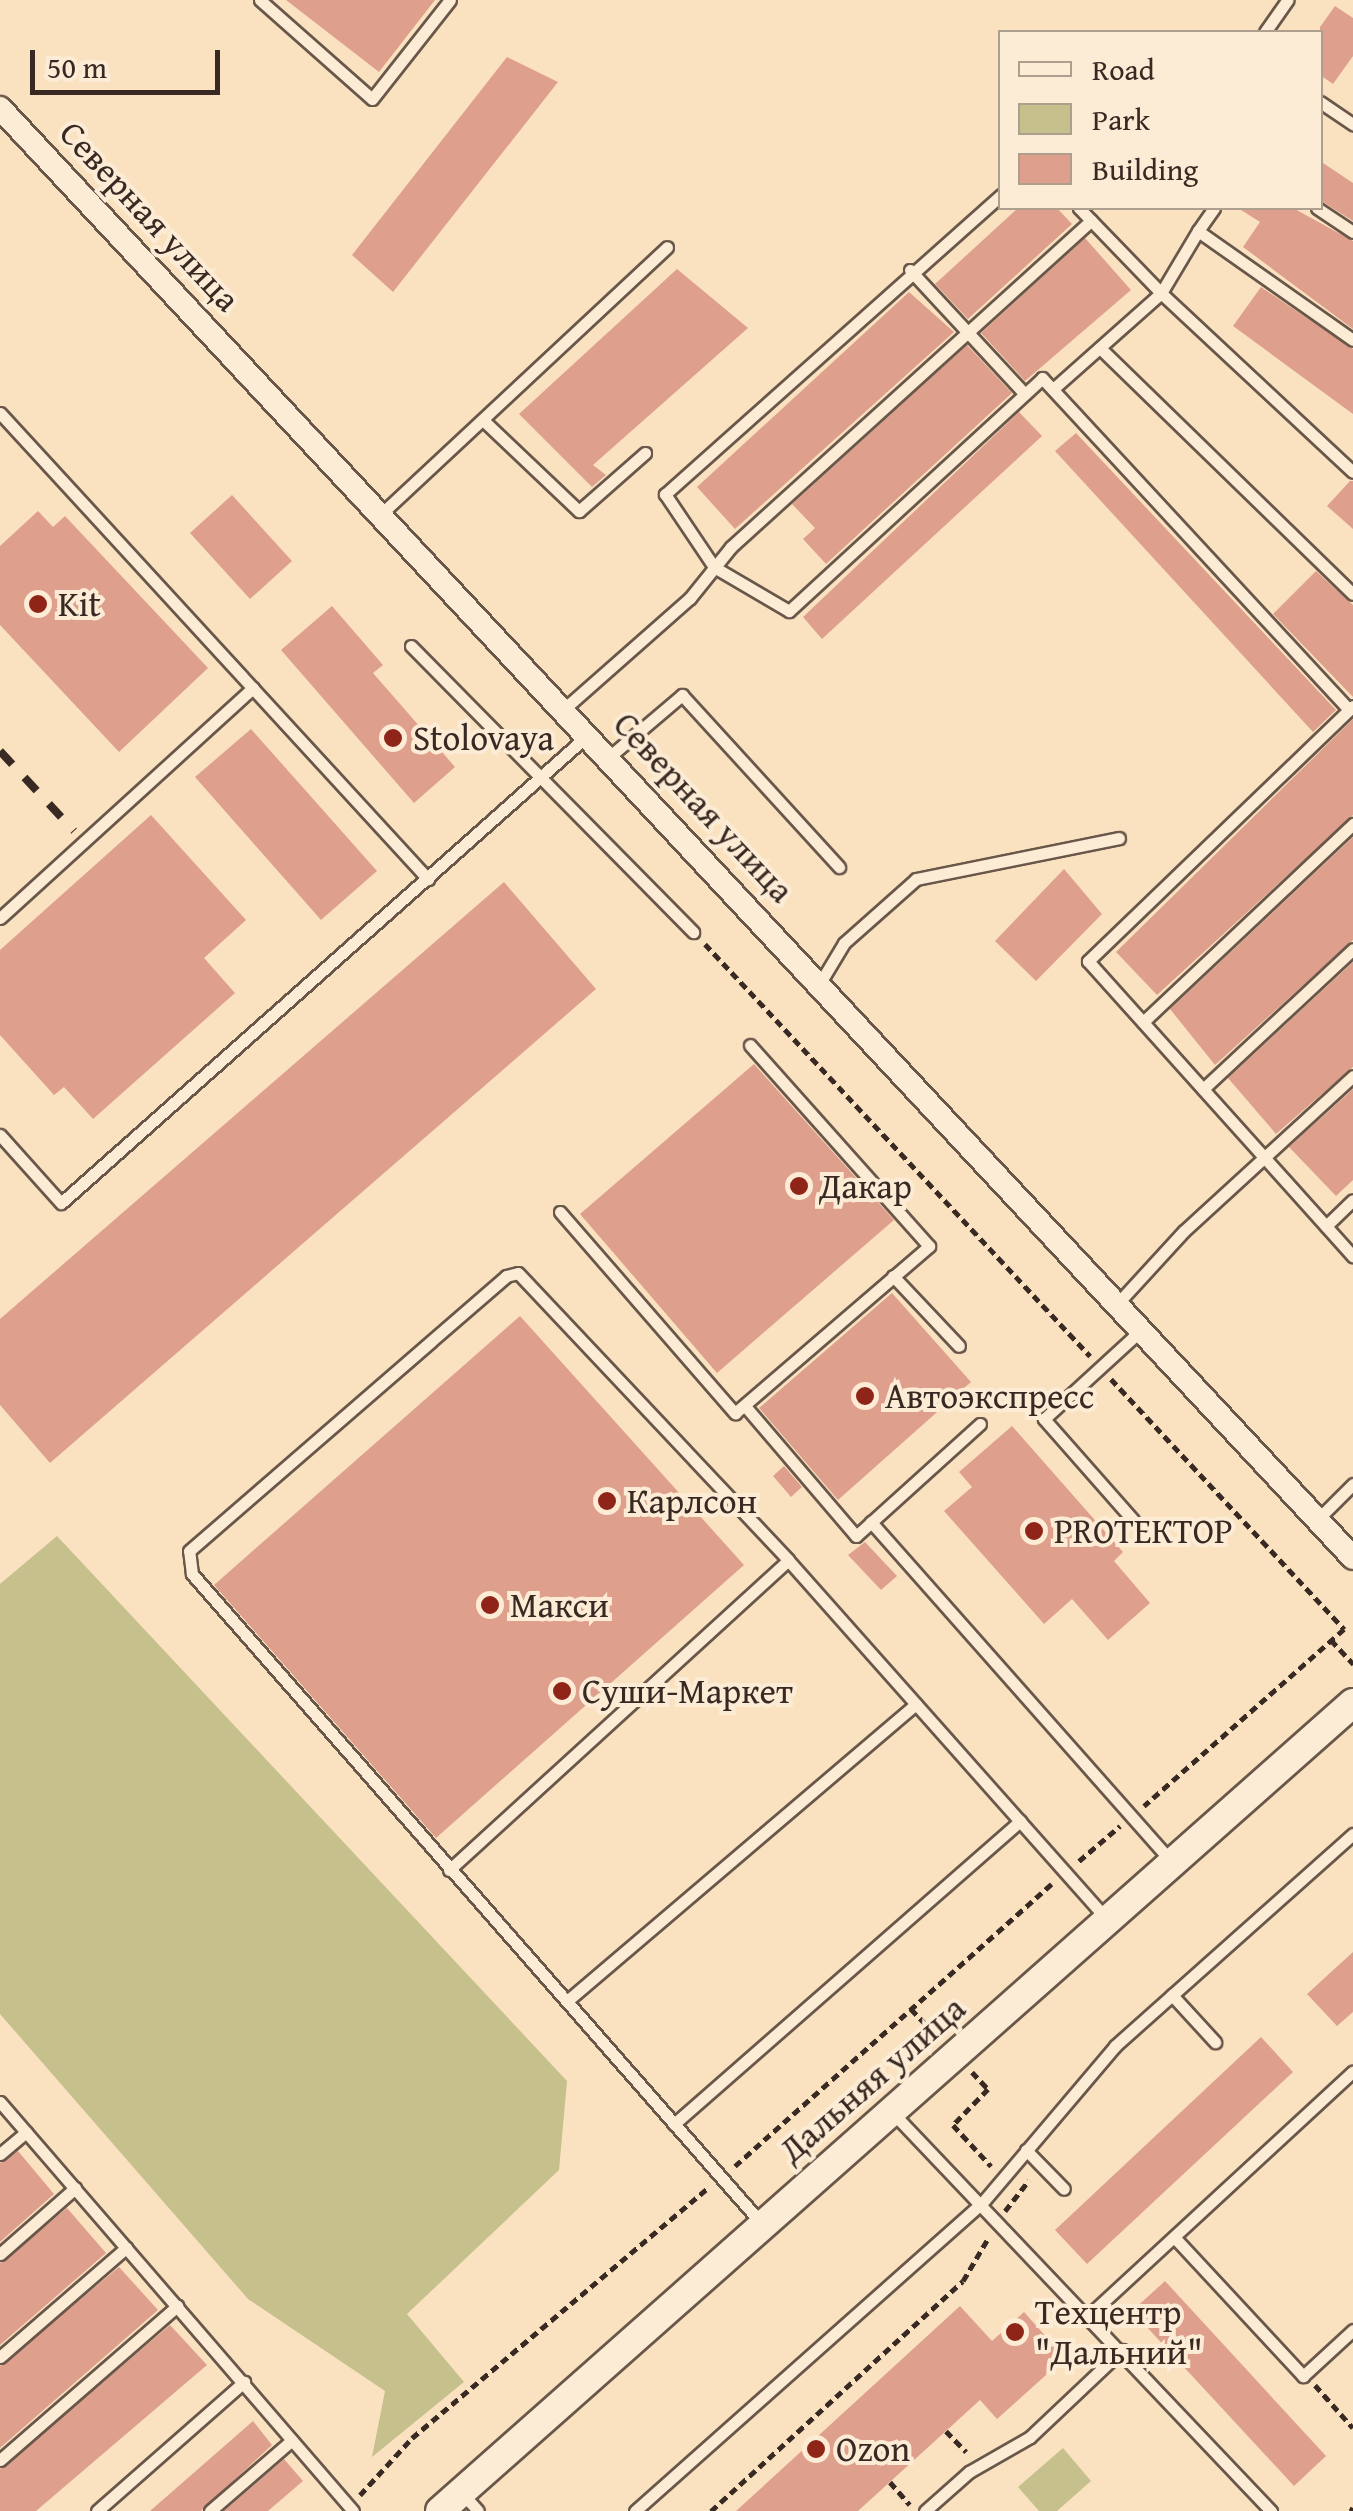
<!DOCTYPE html>
<meta charset="utf-8">
<style>
body{margin:0}
#map{position:relative;width:1353px;height:2511px;overflow:hidden;background:#fae2c0;font-family:"Gentium Book Plus",serif}
div>[style]{position:absolute}
.green>*{inset:0;background:#c6c08d}
.building>*{inset:0;background:#dea08c}
.path>*{height:5px;margin-top:-2.5px;transform-origin:0;background:repeating-linear-gradient(90deg,#392923 0 8px,transparent 0 13px)}
.roads{filter:drop-shadow(2px 0 #69574a) drop-shadow(-2px 0 #69574a) drop-shadow(0 2px #69574a) drop-shadow(0 -2px #69574a)}
.service>*{height:11px;margin:-5.5px;padding:0 5.5px;transform-origin:5.5px;border-radius:5.5px;background:#fcecd6}
.minor>*{height:22px;margin:-11px;padding:0 11px;transform-origin:11px;border-radius:11px;background:#fcecd6}
.tertiary>*{height:28px;margin:-14px;padding:0 14px;transform-origin:14px;border-radius:14px;background:#fcecd6}
.rail>*{height:8px;margin-top:-4px;transform-origin:0;background:repeating-linear-gradient(90deg,#392923 0 18px,transparent 0 36px)}
.dots>*{width:28px;height:28px;translate:-50% -50%;box-sizing:border-box;border:5px solid #fcecd6;border-radius:50%}
span{translate:-50% -50%;white-space:nowrap;text-align:center;line-height:1.15;-webkit-text-stroke:8px #fcecd6;paint-order:stroke}
.street-label{font-size:35px;color:#392923}
.poi-label{font-size:35px;color:#392923}
.left{translate:0 -50%;text-align:left}
.legend{position:absolute;left:998px;top:30px;width:325px;height:180px;box-sizing:border-box;background:#fcecd6;border:2px solid #ae9e8e;margin:0;padding:12px 18px;list-style:none;font-size:30px;color:#392923}
.legend li{display:flex;align-items:center;gap:20px;height:50px}
.legend b{width:50px;border:2px solid #ae9e8e}
.scale{position:absolute;left:30px;top:50px;width:190px;height:45px;box-sizing:border-box;border:5px solid #392923;border-top:0;padding-left:12px;font-size:30px;line-height:35px;white-space:nowrap;color:#392923;-webkit-text-stroke:8px #fcecd6;paint-order:stroke}
</style>
<div id="map">
<div class="green">
<i style="clip-path:polygon(57px 1536px,567px 2081px,559px 2170px,407px 2314px,464px 2382px,372px 2457px,385px 2391px,248px 2299px,0 2014px,0 1584px)"></i>
<i style="clip-path:polygon(1063px 2448px,1091px 2481px,1057px 2511px,1039px 2511px,1018px 2487px)"></i>
</div>
<div class="building">
<i style="clip-path:polygon(286px 0,435px 0,379px 72px)"></i>
<i style="clip-path:polygon(1335px 6px,1353px 18px,1353px 56px,1333px 84px,1320px 75px,1320px 27px)"></i>
<i style="clip-path:polygon(507px 57px,558px 82px,393px 292px,352px 255px)"></i>
<i style="clip-path:polygon(1320px 161px,1353px 183px,1353px 221px,1320px 200px)"></i>
<i style="clip-path:polygon(1018px 208px,1057px 208px,1072px 224px,968px 319px,935px 284px)"></i>
<i style="clip-path:polygon(1238px 208px,1293px 208px,1353px 241px,1353px 329px,1243px 247px,1260px 222px)"></i>
<i style="clip-path:polygon(1085px 238px,1131px 290px,1025px 381px,981px 333px)"></i>
<i style="clip-path:polygon(677px 269px,748px 328px,593px 465px,606px 475px,592px 487px,519px 414px)"></i>
<i style="clip-path:polygon(1261px 287px,1353px 349px,1353px 414px,1233px 326px)"></i>
<i style="clip-path:polygon(909px 292px,954px 332px,735px 529px,697px 487px)"></i>
<i style="clip-path:polygon(967px 345px,1012px 393px,826px 564px,803px 539px,815px 528px,792px 504px)"></i>
<i style="clip-path:polygon(1019px 412px,1042px 436px,822px 639px,803px 617px)"></i>
<i style="clip-path:polygon(1076px 433px,1336px 710px,1313px 732px,1055px 451px)"></i>
<i style="clip-path:polygon(1350px 481px,1353px 481px,1353px 529px,1327px 506px)"></i>
<i style="clip-path:polygon(232px 495px,292px 561px,250px 599px,190px 533px)"></i>
<i style="clip-path:polygon(38px 511px,53px 527px,65px 516px,208px 668px,119px 752px,0 625px,0 546px)"></i>
<i style="clip-path:polygon(1316px 571px,1353px 605px,1353px 697px,1273px 614px)"></i>
<i style="clip-path:polygon(332px 606px,383px 665px,373px 673px,455px 767px,414px 803px,281px 650px)"></i>
<i style="clip-path:polygon(1353px 719px,1353px 815px,1157px 995px,1116px 952px)"></i>
<i style="clip-path:polygon(251px 729px,377px 871px,321px 920px,195px 777px)"></i>
<i style="clip-path:polygon(151px 815px,246px 920px,204px 958px,235px 993px,93px 1119px,64px 1087px,54px 1095px,0 1035px,0 950px)"></i>
<i style="clip-path:polygon(1353px 837px,1353px 940px,1215px 1065px,1170px 1009px)"></i>
<i style="clip-path:polygon(1064px 869px,1102px 914px,1036px 981px,995px 941px)"></i>
<i style="clip-path:polygon(504px 882px,596px 989px,50px 1463px,0 1405px,0 1319px)"></i>
<i style="clip-path:polygon(1353px 962px,1353px 1067px,1276px 1134px,1228px 1078px)"></i>
<i style="clip-path:polygon(754px 1064px,894px 1220px,717px 1373px,580px 1214px)"></i>
<i style="clip-path:polygon(1353px 1089px,1353px 1180px,1336px 1196px,1289px 1147px)"></i>
<i style="clip-path:polygon(892px 1293px,971px 1382px,838px 1500px,759px 1408px)"></i>
<i style="clip-path:polygon(520px 1316px,744px 1565px,436px 1838px,214px 1585px)"></i>
<i style="clip-path:polygon(1012px 1426px,1123px 1552px,1114px 1561px,1150px 1603px,1108px 1640px,1072px 1599px,1044px 1624px,944px 1511px,972px 1487px,959px 1472px)"></i>
<i style="clip-path:polygon(784px 1466px,802px 1487px,791px 1497px,773px 1476px)"></i>
<i style="clip-path:polygon(865px 1542px,897px 1576px,881px 1590px,848px 1555px)"></i>
<i style="clip-path:polygon(1353px 1952px,1353px 2012px,1337px 2026px,1307px 1994px)"></i>
<i style="clip-path:polygon(1261px 2037px,1293px 2072px,1087px 2264px,1055px 2230px)"></i>
<i style="clip-path:polygon(18px 2151px,54px 2194px,0 2242px,0 2163px)"></i>
<i style="clip-path:polygon(67px 2208px,106px 2253px,0 2345px,0 2263px)"></i>
<i style="clip-path:polygon(119px 2267px,158px 2310px,0 2448px,0 2366px)"></i>
<i style="clip-path:polygon(1165px 2281px,1326px 2456px,1294px 2486px,1132px 2311px)"></i>
<i style="clip-path:polygon(960px 2306px,992px 2341px,1024px 2312px,1065px 2358px,997px 2419px,980px 2400px,858px 2511px,736px 2511px)"></i>
<i style="clip-path:polygon(170px 2325px,207px 2365px,36px 2511px,0 2511px,0 2469px)"></i>
<i style="clip-path:polygon(253px 2421px,272px 2445px,201px 2511px,150px 2511px)"></i>
<i style="clip-path:polygon(284px 2459px,303px 2481px,268px 2511px,224px 2511px)"></i>
</div>
<div class="path">
<i style="left:705px;top:944px;width:564px;rotate:46.94deg"></i>
<i style="left:1111px;top:1379px;width:342px;rotate:47deg"></i>
<i style="left:1344px;top:1629px;width:267px;rotate:138.5deg"></i>
<i style="left:1331px;top:1640px;width:33px;rotate:47deg"></i>
<i style="left:1079px;top:1861px;width:54px;rotate:-40.5deg"></i>
<i style="left:911px;top:2009px;width:42px;rotate:46deg"></i>
<i style="left:972px;top:2072px;width:23px;rotate:47deg"></i>
<i style="left:988px;top:2089px;width:50px;rotate:134.2deg"></i>
<i style="left:953px;top:2125px;width:56px;rotate:47.2deg"></i>
<i style="left:735px;top:2166px;width:424px;rotate:-41.7deg"></i>
<i style="left:1005px;top:2211px;width:39px;rotate:-52deg"></i>
<i style="left:1315px;top:2385px;width:57px;rotate:48.5deg"></i>
<i style="left:946px;top:2431px;width:29px;rotate:46deg"></i>
<i style="left:890px;top:2482px;width:30px;rotate:49deg"></i>
<i style="left:360px;top:2495px;width:77px;rotate:-47.6deg"></i>
<i style="left:412px;top:2438px;width:386px;rotate:-40.2deg"></i>
<i style="left:711px;top:2511px;width:341px;rotate:-42.4deg"></i>
<i style="left:963px;top:2281px;width:51px;rotate:-59.4deg"></i>
<i style="left:1351px;top:2511px;width:4px;rotate:-63deg"></i>
</div>
<div class="roads">
<div class="service">
<i style="left:260px;top:0;width:149px;rotate:41.5deg"></i>
<i style="left:372px;top:99px;width:126px;rotate:-51.8deg"></i>
<i style="left:1265px;top:32px;width:39px;rotate:-55deg"></i>
<i style="left:1320px;top:102px;width:40px;rotate:34deg"></i>
<i style="left:1001px;top:195px;width:450px;rotate:138.3deg"></i>
<i style="left:665px;top:494px;width:88px;rotate:56.1deg"></i>
<i style="left:714px;top:567px;width:87px;rotate:30.4deg"></i>
<i style="left:789px;top:611px;width:344px;rotate:-42.6deg"></i>
<i style="left:1042px;top:378px;width:452px;rotate:47.2deg"></i>
<i style="left:1079px;top:208px;width:118px;rotate:46deg"></i>
<i style="left:1161px;top:293px;width:262px;rotate:43deg"></i>
<i style="left:1214px;top:208px;width:28px;rotate:125deg"></i>
<i style="left:1198px;top:231px;width:189px;rotate:35.1deg"></i>
<i style="left:1317px;top:208px;width:43px;rotate:33.7deg"></i>
<i style="left:910px;top:270px;width:169px;rotate:47.2deg"></i>
<i style="left:1101px;top:349px;width:351px;rotate:44.2deg"></i>
<i style="left:1053px;top:389px;width:144px;rotate:-41.6deg"></i>
<i style="left:1161px;top:293px;width:72px;rotate:-59.2deg"></i>
<i style="left:0;top:413px;width:633px;rotate:47.43deg"></i>
<i style="left:484px;top:421px;width:131px;rotate:43.5deg"></i>
<i style="left:579px;top:511px;width:88px;rotate:-41.3deg"></i>
<i style="left:381px;top:514px;width:391px;rotate:-43deg"></i>
<i style="left:411px;top:646px;width:402px;rotate:45.4deg"></i>
<i style="left:1353px;top:706px;width:368px;rotate:136.1deg"></i>
<i style="left:1088px;top:961px;width:397px;rotate:48.1deg"></i>
<i style="left:564px;top:709px;width:168px;rotate:-41.4deg"></i>
<i style="left:690px;top:598px;width:65px;rotate:-51.2deg"></i>
<i style="left:731px;top:547px;width:486px;rotate:-42.2deg"></i>
<i style="left:609px;top:757px;width:96px;rotate:-40.3deg"></i>
<i style="left:682px;top:695px;width:233px;rotate:47.6deg"></i>
<i style="left:0;top:918px;width:342px;rotate:-42.3deg"></i>
<i style="left:820px;top:983px;width:47px;rotate:-59deg"></i>
<i style="left:844px;top:943px;width:96px;rotate:-41.6deg"></i>
<i style="left:916px;top:879px;width:207px;rotate:-11.4deg"></i>
<i style="left:1143px;top:1022px;width:289px;rotate:-43.3deg"></i>
<i style="left:1203px;top:1089px;width:205px;rotate:-43deg"></i>
<i style="left:0;top:1135px;width:91px;rotate:48.1deg"></i>
<i style="left:61px;top:1203px;width:705px;rotate:-41.61deg"></i>
<i style="left:560px;top:1212px;width:267px;rotate:49deg"></i>
<i style="left:735px;top:1413px;width:256px;rotate:-40.7deg"></i>
<i style="left:929px;top:1246px;width:269px;rotate:-131.7deg"></i>
<i style="left:1326px;top:1226px;width:37px;rotate:-44deg"></i>
<i style="left:893px;top:1276px;width:96px;rotate:46.7deg"></i>
<i style="left:1117px;top:1304px;width:99px;rotate:-47.5deg"></i>
<i style="left:1184px;top:1231px;width:229px;rotate:-42.5deg"></i>
<i style="left:745px;top:1406px;width:171px;rotate:49.5deg"></i>
<i style="left:856px;top:1536px;width:167px;rotate:-42.1deg"></i>
<i style="left:1133px;top:1520px;width:135px;rotate:-131.4deg"></i>
<i style="left:1044px;top:1419px;width:132px;rotate:-42.5deg"></i>
<i style="left:1317px;top:1520px;width:51px;rotate:-45deg"></i>
<i style="left:871px;top:1522px;width:456px;rotate:48.5deg"></i>
<i style="left:449px;top:1870px;width:459px;rotate:-42.4deg"></i>
<i style="left:1172px;top:1995px;width:64px;rotate:47.5deg"></i>
<i style="left:567px;top:2001px;width:458px;rotate:-40.4deg"></i>
<i style="left:0;top:2102px;width:540px;rotate:49.2deg"></i>
<i style="left:891px;top:2111px;width:552px;rotate:46.47deg"></i>
<i style="left:674px;top:2124px;width:460px;rotate:-41.2deg"></i>
<i style="left:1026px;top:2150px;width:54px;rotate:45.7deg"></i>
<i style="left:0;top:2154px;width:34px;rotate:-40deg"></i>
<i style="left:763px;top:2225px;width:866px;rotate:-131.25deg"></i>
<i style="left:192px;top:1574px;width:23px;rotate:-97deg"></i>
<i style="left:189px;top:1551px;width:420px;rotate:-40.9deg"></i>
<i style="left:506px;top:1276px;width:12px;rotate:-14deg"></i>
<i style="left:518px;top:1273px;width:394px;rotate:46.7deg"></i>
<i style="left:788px;top:1560px;width:483px;rotate:48.4deg"></i>
<i style="left:1174px;top:2237px;width:190px;rotate:47.1deg"></i>
<i style="left:1303px;top:2376px;width:68px;rotate:-42.6deg"></i>
<i style="left:0;top:2254px;width:100px;rotate:-41.3deg"></i>
<i style="left:1089px;top:2315px;width:359px;rotate:-42.7deg"></i>
<i style="left:0;top:2357px;width:167px;rotate:-40.9deg"></i>
<i style="left:0;top:2460px;width:235px;rotate:-41deg"></i>
<i style="left:461px;top:2492px;width:25px;rotate:48deg"></i>
<i style="left:97px;top:2511px;width:196px;rotate:-41.3deg"></i>
<i style="left:210px;top:2511px;width:108px;rotate:-40.9deg"></i>
<i style="left:635px;top:2511px;width:464px;rotate:-41.6deg"></i>
<i style="left:982px;top:2203px;width:206px;rotate:-49.7deg"></i>
<i style="left:1115px;top:2046px;width:319px;rotate:-41.7deg"></i>
<i style="left:925px;top:2511px;width:59px;rotate:-41.6deg"></i>
<i style="left:969px;top:2472px;width:70px;rotate:-29.8deg"></i>
<i style="left:1030px;top:2437px;width:127px;rotate:-43.4deg"></i>
</div>
<div class="minor">
<i style="left:0;top:108px;width:1983px;rotate:46.98deg"></i>
</div>
<div class="tertiary">
<i style="left:440px;top:2511px;width:1219px;rotate:-41.51deg"></i>
</div>
</div>
<div class="rail">
<i style="left:0;top:751px;width:109px;rotate:47.2deg"></i>
</div>
<div class="dots">
<i style="left:38px;top:604px;background:#8f2418"></i>
<i style="left:393px;top:738px;background:#8f2418"></i>
<i style="left:799px;top:1186px;background:#8f2418"></i>
<i style="left:865px;top:1396px;background:#8f2418"></i>
<i style="left:607px;top:1501px;background:#8f2418"></i>
<i style="left:1034px;top:1531px;background:#8f2418"></i>
<i style="left:490px;top:1605px;background:#8f2418"></i>
<i style="left:562px;top:1691px;background:#8f2418"></i>
<i style="left:1015px;top:2332px;background:#8f2418"></i>
<i style="left:816px;top:2449px;background:#8f2418"></i>
</div>
<div class="street-label">
<span style="left:150px;top:216px;rotate:47deg">Северная улица</span>
<span style="left:704px;top:807px;rotate:47deg">Северная улица</span>
<span style="left:872px;top:2079px;rotate:-41deg">Дальняя улица</span>
</div>
<div class="poi-label">
<span class="left" style="left:58px;top:604px">Kit</span>
<span class="left" style="left:413px;top:738px">Stolovaya</span>
<span class="left" style="left:819px;top:1186px">Дакар</span>
<span class="left" style="left:885px;top:1396px">Автоэкспресс</span>
<span class="left" style="left:627px;top:1501px">Карлсон</span>
<span class="left" style="left:1054px;top:1531px">PROТЕКТОР</span>
<span class="left" style="left:510px;top:1605px">Макси</span>
<span class="left" style="left:582px;top:1691px">Суши-Маркет</span>
<span class="left" style="left:1035px;top:2332px">Техцентр<br>"Дальний"</span>
<span class="left" style="left:836px;top:2449px">Ozon</span>
</div>
<ul class="legend">
<li><b style="height:12px;background:#fcecd6"></b>Road</li>
<li><b style="height:28px;background:#c6c08d"></b>Park</li>
<li><b style="height:28px;background:#dea08c"></b>Building</li>
</ul>
<div class="scale">50 m</div>
</div>
